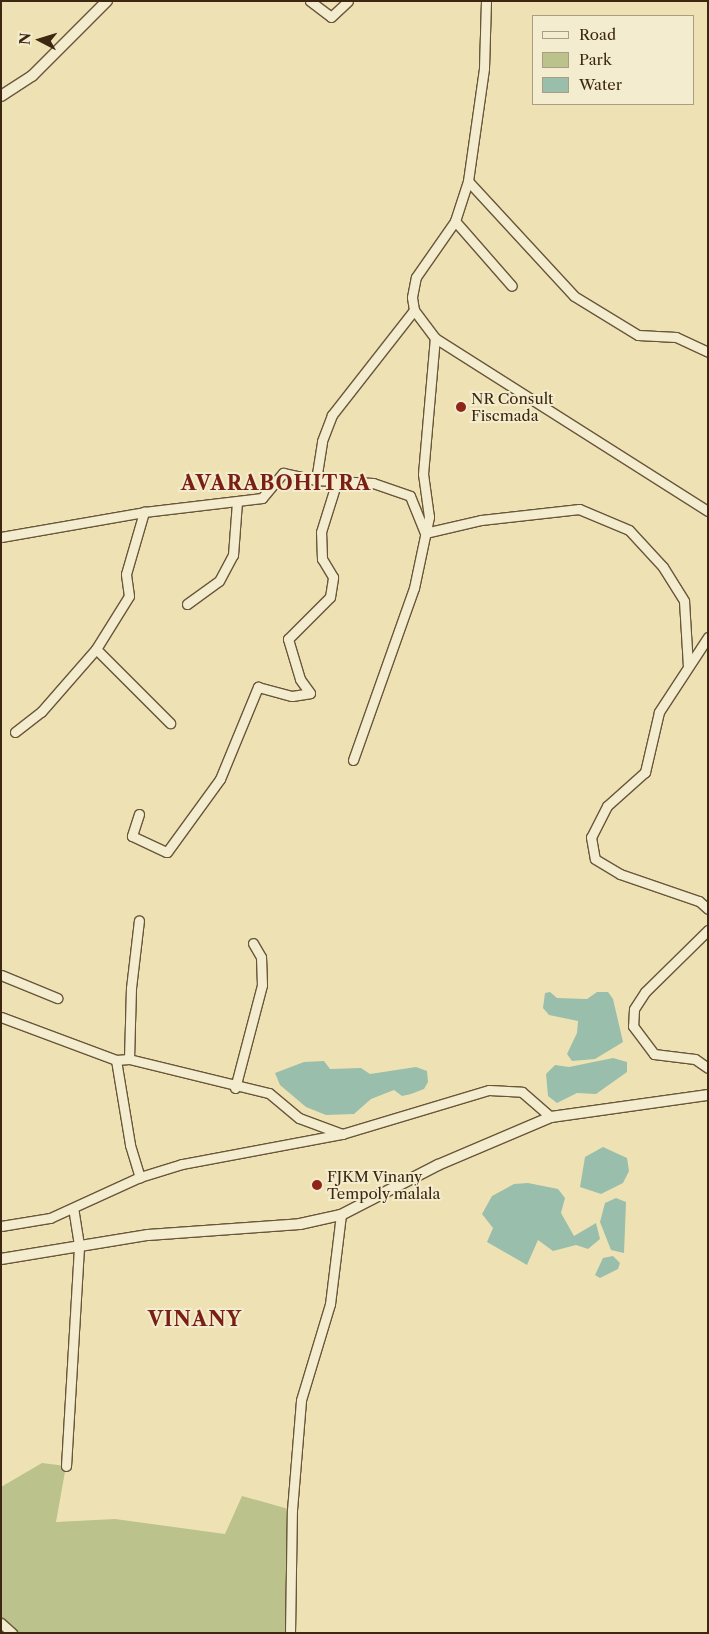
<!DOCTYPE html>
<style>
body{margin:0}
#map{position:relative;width:709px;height:1634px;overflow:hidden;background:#eee2b5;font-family:"Libre Caslon Text",serif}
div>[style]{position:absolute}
.green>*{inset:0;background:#bbc28b}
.water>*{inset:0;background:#99beab}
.roads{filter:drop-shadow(1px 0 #695639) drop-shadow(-1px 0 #695639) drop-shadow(0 1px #695639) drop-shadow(0 -1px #695639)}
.minor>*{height:9px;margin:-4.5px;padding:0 4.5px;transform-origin:4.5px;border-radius:4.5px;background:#f4eccf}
.tertiary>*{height:10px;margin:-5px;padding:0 5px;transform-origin:5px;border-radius:5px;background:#f4eccf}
.dots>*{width:14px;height:14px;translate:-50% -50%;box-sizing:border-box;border:2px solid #f4eccf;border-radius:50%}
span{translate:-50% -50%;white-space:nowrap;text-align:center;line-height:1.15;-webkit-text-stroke:4px #f4eccf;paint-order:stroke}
.poi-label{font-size:15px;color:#3d2710}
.left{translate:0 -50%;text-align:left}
.district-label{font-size:20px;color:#7a1f14;font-weight:700;letter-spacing:1px}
.frame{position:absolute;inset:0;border:2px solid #3d2710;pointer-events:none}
.legend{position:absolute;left:532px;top:15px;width:162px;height:90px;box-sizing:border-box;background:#f4eccf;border:1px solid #ab9d83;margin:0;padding:6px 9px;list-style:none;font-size:15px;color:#3d2710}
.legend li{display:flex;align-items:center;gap:10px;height:25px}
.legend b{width:25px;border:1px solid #ab9d83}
.north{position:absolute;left:15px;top:15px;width:50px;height:50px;-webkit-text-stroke:4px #f4eccf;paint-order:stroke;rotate:275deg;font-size:14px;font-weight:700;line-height:20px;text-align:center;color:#3d2710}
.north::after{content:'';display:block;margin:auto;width:18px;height:22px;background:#3d2710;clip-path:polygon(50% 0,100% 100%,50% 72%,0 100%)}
</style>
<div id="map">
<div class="green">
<i style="clip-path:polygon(42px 1463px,66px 1466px,56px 1522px,115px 1519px,225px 1534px,242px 1496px,292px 1510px,290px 1633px,1px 1633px,1px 1487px)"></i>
</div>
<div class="water">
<i style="clip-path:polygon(550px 992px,557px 998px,587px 999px,597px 992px,608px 992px,613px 999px,623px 1042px,595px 1059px,572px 1061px,567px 1054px,577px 1033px,578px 1021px,549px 1015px,543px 1008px,545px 993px)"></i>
<i style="clip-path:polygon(613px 1058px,627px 1062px,627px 1072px,596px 1094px,577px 1093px,557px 1103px,548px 1096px,546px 1074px,555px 1065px,569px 1067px)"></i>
<i style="clip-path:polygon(324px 1061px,330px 1069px,361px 1068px,370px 1074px,416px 1067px,427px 1071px,428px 1082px,424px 1089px,411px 1094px,402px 1096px,394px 1090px,371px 1099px,354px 1114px,326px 1115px,306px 1107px,280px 1085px,275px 1073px,304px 1062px)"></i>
<i style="clip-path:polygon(603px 1147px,627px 1158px,629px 1171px,623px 1183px,601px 1194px,580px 1187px,585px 1157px)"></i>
<i style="clip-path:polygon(528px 1183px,558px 1189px,565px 1198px,561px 1213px,574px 1236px,596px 1223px,600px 1239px,588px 1249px,576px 1245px,553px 1251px,538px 1240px,527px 1265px,487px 1242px,493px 1228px,482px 1214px,492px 1196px,514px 1184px)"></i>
<i style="clip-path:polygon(616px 1198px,626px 1202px,624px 1253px,611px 1250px,600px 1222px,605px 1203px)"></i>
<i style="clip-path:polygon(613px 1256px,620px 1263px,618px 1269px,600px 1278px,595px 1275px,603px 1258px)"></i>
</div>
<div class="roads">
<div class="minor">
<i style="left:310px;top:1px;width:26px;rotate:37deg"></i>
<i style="left:331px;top:17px;width:23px;rotate:-43deg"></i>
<i style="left:468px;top:181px;width:156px;rotate:47.3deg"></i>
<i style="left:574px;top:296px;width:75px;rotate:31.4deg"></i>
<i style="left:638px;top:335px;width:38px;rotate:3deg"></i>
<i style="left:676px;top:337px;width:35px;rotate:25deg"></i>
<i style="left:455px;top:221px;width:86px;rotate:48.8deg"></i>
<i style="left:435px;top:338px;width:323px;rotate:32.4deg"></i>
<i style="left:316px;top:480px;width:57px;rotate:3deg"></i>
<i style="left:373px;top:483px;width:39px;rotate:19deg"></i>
<i style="left:410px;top:496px;width:40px;rotate:68deg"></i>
<i style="left:425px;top:533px;width:57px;rotate:-13.1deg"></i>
<i style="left:481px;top:520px;width:99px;rotate:-6.4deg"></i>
<i style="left:579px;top:509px;width:54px;rotate:22.8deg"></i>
<i style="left:629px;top:530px;width:50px;rotate:47.4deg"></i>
<i style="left:663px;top:567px;width:40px;rotate:58deg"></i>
<i style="left:684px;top:601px;width:65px;rotate:86.5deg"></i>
<i style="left:1px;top:537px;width:145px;rotate:-9.9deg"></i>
<i style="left:144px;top:512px;width:119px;rotate:-6.8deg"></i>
<i style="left:262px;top:498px;width:33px;rotate:-50deg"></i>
<i style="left:283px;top:473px;width:34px;rotate:12deg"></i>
<i style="left:316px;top:480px;width:39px;rotate:-81deg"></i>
<i style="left:322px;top:441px;width:28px;rotate:-69deg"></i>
<i style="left:332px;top:415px;width:133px;rotate:-52deg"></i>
<i style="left:187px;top:604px;width:39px;rotate:-36deg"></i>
<i style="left:219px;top:581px;width:30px;rotate:-62deg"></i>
<i style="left:233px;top:555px;width:53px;rotate:-85.7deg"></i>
<i style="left:708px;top:637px;width:90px;rotate:123.2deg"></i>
<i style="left:659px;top:712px;width:62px;rotate:103.1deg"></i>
<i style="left:645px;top:772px;width:51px;rotate:138.2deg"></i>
<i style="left:607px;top:806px;width:35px;rotate:117deg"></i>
<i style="left:591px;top:837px;width:22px;rotate:80deg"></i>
<i style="left:595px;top:859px;width:29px;rotate:31deg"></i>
<i style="left:620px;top:874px;width:83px;rotate:18.9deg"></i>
<i style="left:699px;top:901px;width:12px;rotate:42deg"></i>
<i style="left:96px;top:649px;width:105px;rotate:45deg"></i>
<i style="left:15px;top:732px;width:33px;rotate:-38deg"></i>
<i style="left:41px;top:712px;width:84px;rotate:-48.9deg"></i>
<i style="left:96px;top:649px;width:62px;rotate:-58.1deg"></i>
<i style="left:129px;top:596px;width:22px;rotate:-98deg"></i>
<i style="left:126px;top:574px;width:65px;rotate:-73.8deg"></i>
<i style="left:353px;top:760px;width:182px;rotate:-70.5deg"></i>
<i style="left:414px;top:588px;width:73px;rotate:-78.1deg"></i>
<i style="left:429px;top:517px;width:43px;rotate:-97.9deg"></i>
<i style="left:423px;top:474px;width:137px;rotate:-85deg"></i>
<i style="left:435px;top:338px;width:35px;rotate:-127deg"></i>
<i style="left:414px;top:310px;width:13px;rotate:-99deg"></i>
<i style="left:412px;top:297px;width:20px;rotate:-79deg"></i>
<i style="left:416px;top:277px;width:68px;rotate:-55.1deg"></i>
<i style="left:455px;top:221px;width:42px;rotate:-72deg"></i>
<i style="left:468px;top:181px;width:114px;rotate:-81.9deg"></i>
<i style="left:484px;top:68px;width:67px;rotate:-88.3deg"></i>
<i style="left:139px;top:814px;width:23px;rotate:108deg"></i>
<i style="left:132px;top:836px;width:38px;rotate:25deg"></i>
<i style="left:167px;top:852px;width:90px;rotate:-54deg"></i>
<i style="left:220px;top:779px;width:100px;rotate:-67.6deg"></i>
<i style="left:258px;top:687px;width:35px;rotate:15deg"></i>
<i style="left:292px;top:696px;width:18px;rotate:-9deg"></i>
<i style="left:310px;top:693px;width:17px;rotate:-126deg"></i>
<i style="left:300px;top:679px;width:42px;rotate:-106.7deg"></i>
<i style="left:288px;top:639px;width:59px;rotate:-45deg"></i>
<i style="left:330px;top:597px;width:20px;rotate:-81deg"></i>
<i style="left:333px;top:577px;width:21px;rotate:-121deg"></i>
<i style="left:322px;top:559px;width:27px;rotate:-92deg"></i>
<i style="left:321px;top:532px;width:53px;rotate:-72.6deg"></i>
<i style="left:708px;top:930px;width:88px;rotate:135.5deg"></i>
<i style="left:645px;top:992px;width:20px;rotate:123deg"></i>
<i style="left:634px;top:1009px;width:17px;rotate:93deg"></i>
<i style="left:633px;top:1026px;width:35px;rotate:53deg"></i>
<i style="left:654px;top:1054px;width:41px;rotate:7deg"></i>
<i style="left:695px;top:1059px;width:16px;rotate:35deg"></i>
<i style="left:1px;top:975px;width:61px;rotate:22.3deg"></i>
<i style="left:1px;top:1017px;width:123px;rotate:20.5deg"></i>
<i style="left:116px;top:1060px;width:13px;rotate:-4deg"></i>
<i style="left:129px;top:1059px;width:71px;rotate:-88.4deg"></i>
<i style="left:131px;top:988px;width:68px;rotate:-83.3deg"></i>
<i style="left:129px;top:1059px;width:144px;rotate:13.7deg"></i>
<i style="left:269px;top:1093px;width:39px;rotate:40deg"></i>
<i style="left:299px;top:1118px;width:46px;rotate:20.4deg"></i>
<i style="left:116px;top:1060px;width:86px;rotate:80.6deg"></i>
<i style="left:130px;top:1145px;width:34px;rotate:73deg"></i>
<i style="left:235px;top:1088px;width:106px;rotate:-75.3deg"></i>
<i style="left:262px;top:985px;width:28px;rotate:-92deg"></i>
<i style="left:261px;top:957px;width:16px;rotate:-120deg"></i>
<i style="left:1px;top:1226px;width:50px;rotate:-9.3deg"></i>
<i style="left:50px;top:1218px;width:99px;rotate:-24.5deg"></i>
<i style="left:140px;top:1177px;width:44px;rotate:-17.2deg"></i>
<i style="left:182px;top:1164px;width:163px;rotate:-10.6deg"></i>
<i style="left:342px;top:1134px;width:153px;rotate:-16.7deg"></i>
<i style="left:489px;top:1090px;width:33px;rotate:3deg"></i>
<i style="left:522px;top:1092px;width:38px;rotate:41deg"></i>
<i style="left:66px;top:1466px;width:221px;rotate:-86.6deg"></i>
<i style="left:79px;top:1245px;width:37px;rotate:-99deg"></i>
<i style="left:1px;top:1623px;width:15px;rotate:42deg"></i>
<i style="left:290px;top:1633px;width:123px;rotate:-89.1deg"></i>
<i style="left:292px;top:1510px;width:110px;rotate:-85.3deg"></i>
<i style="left:301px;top:1400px;width:100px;rotate:-73.2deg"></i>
<i style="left:330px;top:1304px;width:90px;rotate:-83deg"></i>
</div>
<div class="tertiary">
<i style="left:1px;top:96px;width:37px;rotate:-33deg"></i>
<i style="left:32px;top:76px;width:106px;rotate:-45deg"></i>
<i style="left:1px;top:1259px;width:149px;rotate:-9.3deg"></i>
<i style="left:148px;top:1235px;width:152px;rotate:-4.1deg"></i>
<i style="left:300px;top:1224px;width:42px;rotate:-12.4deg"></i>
<i style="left:341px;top:1215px;width:109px;rotate:-27.3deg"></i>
<i style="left:438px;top:1165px;width:123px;rotate:-23deg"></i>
<i style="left:551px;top:1117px;width:159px;rotate:-8deg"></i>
</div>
</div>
<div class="dots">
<i style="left:461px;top:407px;background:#8f2418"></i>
<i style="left:317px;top:1185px;background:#8f2418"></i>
</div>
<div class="poi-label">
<span class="left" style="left:471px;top:407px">NR Consult<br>Fiscmada</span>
<span class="left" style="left:327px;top:1185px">FJKM Vinany<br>Tempoly malala</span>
</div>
<div class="district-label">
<span style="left:276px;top:483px">AVARABOHITRA</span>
<span style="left:195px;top:1319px">VINANY</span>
</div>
<div class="frame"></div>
<ul class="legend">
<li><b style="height:6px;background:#f4eccf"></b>Road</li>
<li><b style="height:14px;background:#bbc28b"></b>Park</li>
<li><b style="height:14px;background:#99beab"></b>Water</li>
</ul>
<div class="north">N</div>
</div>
